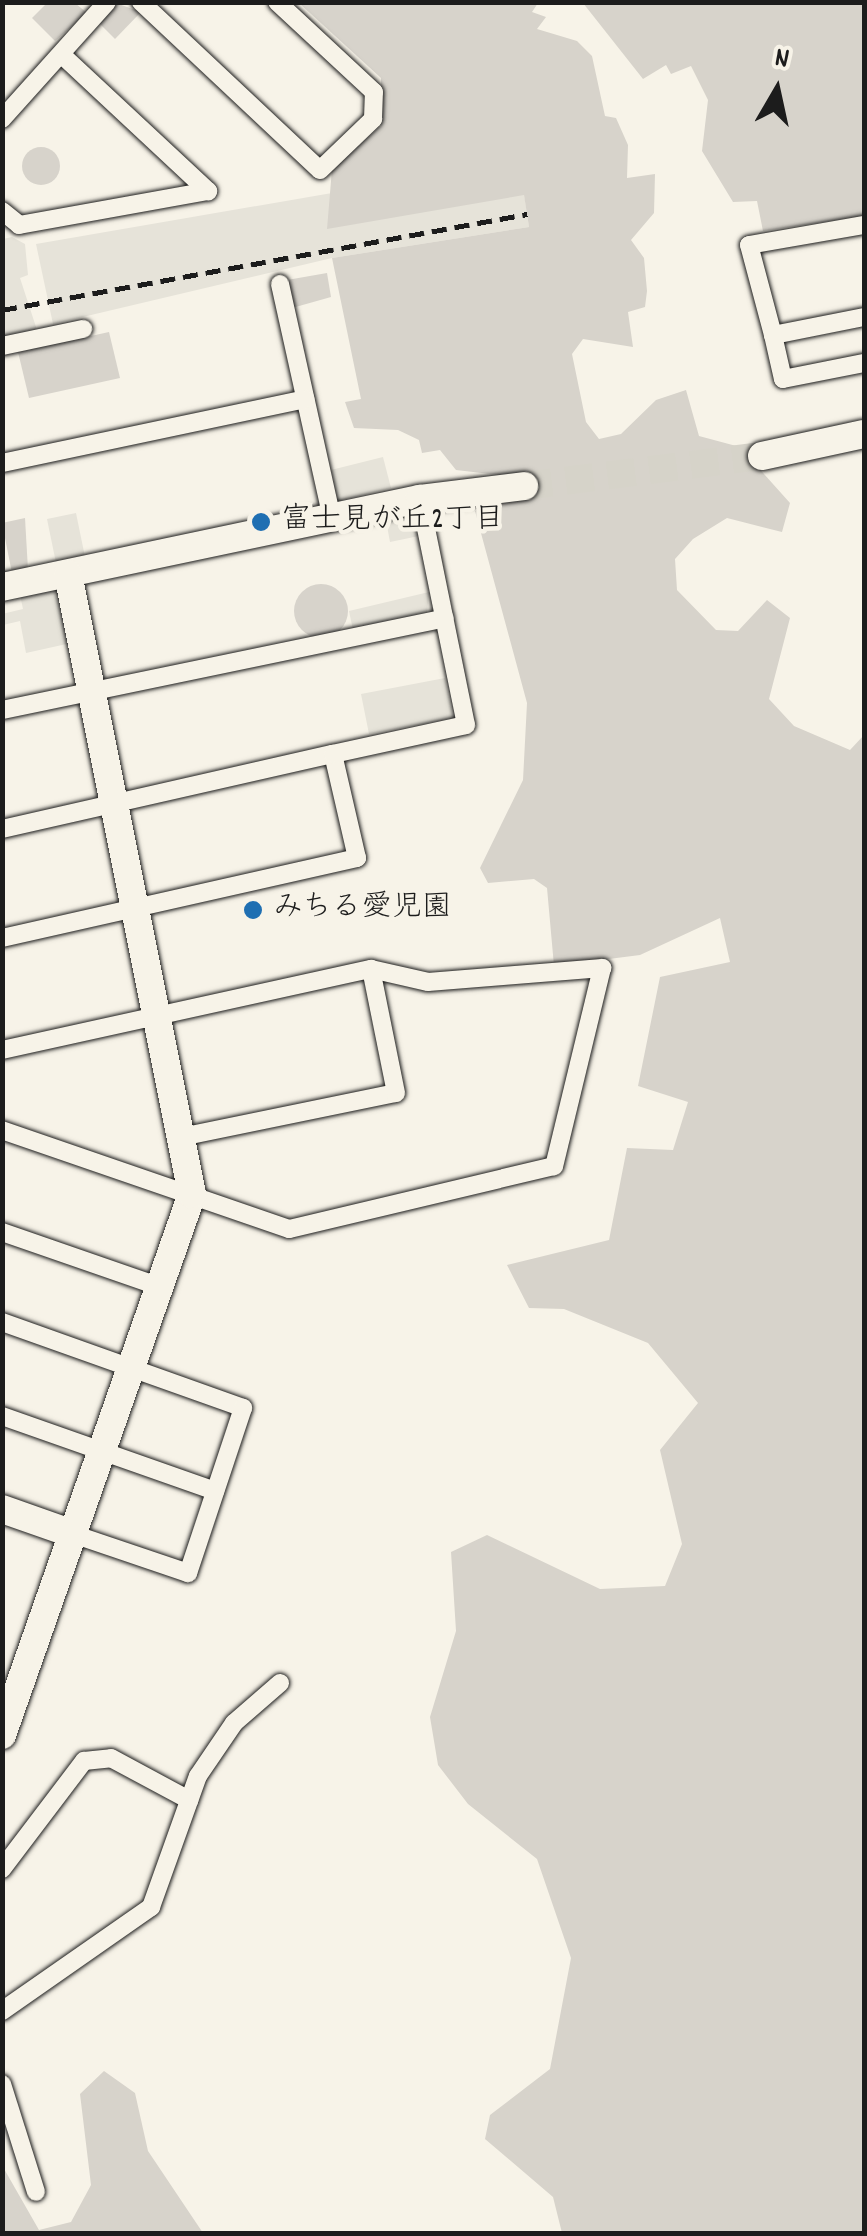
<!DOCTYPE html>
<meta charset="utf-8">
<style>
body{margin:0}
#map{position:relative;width:867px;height:2236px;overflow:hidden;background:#f7f3e8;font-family:Dekko,"Klee One",sans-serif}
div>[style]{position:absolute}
.built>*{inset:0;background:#e6e3d9}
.green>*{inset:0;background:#d7d3cb}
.round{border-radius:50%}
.secondary-tunnel>*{height:28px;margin-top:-14px;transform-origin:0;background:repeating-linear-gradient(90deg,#d6d3c9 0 28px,transparent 0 42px)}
.roads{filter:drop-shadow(0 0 2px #1c1c1c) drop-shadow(0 0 2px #1c1c1c)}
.street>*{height:18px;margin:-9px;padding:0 9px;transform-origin:9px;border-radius:9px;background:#f7f3e8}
.secondary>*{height:28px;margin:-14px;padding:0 14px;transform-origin:14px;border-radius:14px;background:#f7f3e8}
.rail>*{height:5px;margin-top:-2.5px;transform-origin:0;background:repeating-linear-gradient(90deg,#1c1c1c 0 15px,transparent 0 23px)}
.dots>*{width:28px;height:28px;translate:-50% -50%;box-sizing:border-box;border:5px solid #f7f3e8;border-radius:50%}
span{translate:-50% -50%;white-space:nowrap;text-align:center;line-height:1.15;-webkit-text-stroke:9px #f7f3e8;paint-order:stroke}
.poi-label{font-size:30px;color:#1c1c1c}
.left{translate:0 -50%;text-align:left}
.frame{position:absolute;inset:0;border:5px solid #1c1c1c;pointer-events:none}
.north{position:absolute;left:727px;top:40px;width:100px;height:100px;-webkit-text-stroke:8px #f7f3e8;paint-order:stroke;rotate:9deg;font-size:28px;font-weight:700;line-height:40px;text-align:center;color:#1c1c1c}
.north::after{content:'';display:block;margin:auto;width:35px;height:45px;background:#1c1c1c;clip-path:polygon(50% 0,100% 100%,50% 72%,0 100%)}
</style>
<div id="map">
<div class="built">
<div style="clip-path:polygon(332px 193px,328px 228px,524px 194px,529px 227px,332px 258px,53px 324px,36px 244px)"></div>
<div style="clip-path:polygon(12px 237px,25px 244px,28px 275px,20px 278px,37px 330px,3px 337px,3px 239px)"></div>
<div style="clip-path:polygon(383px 457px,391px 488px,338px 501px,331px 470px)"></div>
<div style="clip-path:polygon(407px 511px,419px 536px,390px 542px,385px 515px)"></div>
<div style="clip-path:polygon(76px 513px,85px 557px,56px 563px,47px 519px)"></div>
<div style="clip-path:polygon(53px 588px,71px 643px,26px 653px,20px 621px,3px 625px,2px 614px,23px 609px,20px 595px)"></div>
<div style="clip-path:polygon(429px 592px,427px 613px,353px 630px,349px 611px)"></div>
<div style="clip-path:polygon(445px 678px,453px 718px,369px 734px,361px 694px)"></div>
</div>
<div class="green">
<div style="clip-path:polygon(47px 3px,75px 3px,87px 13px,55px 41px,32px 18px)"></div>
<div style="clip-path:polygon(116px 3px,141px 12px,115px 39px,98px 22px)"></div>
<div style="clip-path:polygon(299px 3px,538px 3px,532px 12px,546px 17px,537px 29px,577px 41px,592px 56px,605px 116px,616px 118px,628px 145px,627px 178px,655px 174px,654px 213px,631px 240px,644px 258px,647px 291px,645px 307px,628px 312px,633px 347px,583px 339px,572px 354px,586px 422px,599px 439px,621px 434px,656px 400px,686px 390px,699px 436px,740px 447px,790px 503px,782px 532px,727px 518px,693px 539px,675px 559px,677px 590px,716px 630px,738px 631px,767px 600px,790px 618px,769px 699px,794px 726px,850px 750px,864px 735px,864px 2233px,562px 2233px,553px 2197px,485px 2139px,490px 2115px,550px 2069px,571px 1958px,537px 1859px,468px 1804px,438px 1765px,430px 1717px,456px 1631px,451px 1552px,487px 1535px,600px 1589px,665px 1586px,682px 1544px,660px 1450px,698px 1403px,648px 1343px,564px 1309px,529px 1308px,507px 1265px,609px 1240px,627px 1148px,673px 1150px,688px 1102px,638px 1086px,660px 977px,730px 962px,720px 918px,640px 955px,554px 966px,547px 888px,534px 879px,488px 883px,480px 868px,523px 780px,527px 703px,475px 511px,505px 496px,499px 475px,456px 470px,440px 450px,422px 453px,419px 440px,398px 430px,354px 428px,345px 402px,361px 399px,332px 258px,529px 227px,524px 195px,327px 229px,332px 169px,381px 126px,381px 78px)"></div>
<div style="clip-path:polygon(583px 3px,864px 3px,864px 216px,763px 231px,757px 201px,733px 202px,702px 151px,708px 100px,691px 66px,671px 74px,666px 65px,643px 79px)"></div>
<div class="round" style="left:22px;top:147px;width:38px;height:38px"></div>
<div style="clip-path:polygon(327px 273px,331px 297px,292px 308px,287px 280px)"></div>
<div style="clip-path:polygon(109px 332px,120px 378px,29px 398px,18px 352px)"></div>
<div style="clip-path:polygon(25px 518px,28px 570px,12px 573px,2px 523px)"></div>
<div class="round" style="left:294px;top:584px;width:54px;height:54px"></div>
<div style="clip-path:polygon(104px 2071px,135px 2093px,148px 2151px,203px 2233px,3px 2233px,3px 2167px,39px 2230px,71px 2222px,91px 2185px,80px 2094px)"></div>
</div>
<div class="secondary-tunnel">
<div style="left:524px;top:486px;width:240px;rotate:-7.2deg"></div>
</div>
<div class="roads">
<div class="street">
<div style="left:141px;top:2px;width:245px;rotate:43.2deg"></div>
<div style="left:320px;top:170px;width:74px;rotate:-43.9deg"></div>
<div style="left:373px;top:119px;width:27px;rotate:-88deg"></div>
<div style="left:374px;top:92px;width:132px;rotate:-137.1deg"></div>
<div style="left:62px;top:55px;width:200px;rotate:43deg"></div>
<div style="left:2px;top:119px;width:157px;rotate:-48.1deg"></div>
<div style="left:2px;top:211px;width:22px;rotate:39deg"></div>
<div style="left:19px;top:225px;width:192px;rotate:-10.2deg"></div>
<div style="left:280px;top:284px;width:240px;rotate:77.5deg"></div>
<div style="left:864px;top:317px;width:93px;rotate:168.8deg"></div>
<div style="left:773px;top:335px;width:45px;rotate:77.2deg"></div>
<div style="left:783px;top:379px;width:83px;rotate:-11.2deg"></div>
<div style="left:773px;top:335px;width:93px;rotate:-104.9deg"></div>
<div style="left:749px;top:245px;width:117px;rotate:-9.9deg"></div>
<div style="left:2px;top:346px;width:83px;rotate:-11.9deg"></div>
<div style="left:2px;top:463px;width:310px;rotate:-11.9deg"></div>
<div style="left:2px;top:710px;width:452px;rotate:-11.7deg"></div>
<div style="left:2px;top:829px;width:339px;rotate:-12.8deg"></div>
<div style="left:2px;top:938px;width:364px;rotate:-12.7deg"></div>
<div style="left:357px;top:858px;width:107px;rotate:-103deg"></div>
<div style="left:333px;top:754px;width:136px;rotate:-12.3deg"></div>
<div style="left:466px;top:725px;width:231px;rotate:-101.5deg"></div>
<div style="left:2px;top:1050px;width:378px;rotate:-12.4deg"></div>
<div style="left:371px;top:969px;width:58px;rotate:12.8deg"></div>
<div style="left:428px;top:982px;width:175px;rotate:-4.6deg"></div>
<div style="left:602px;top:968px;width:204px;rotate:103.6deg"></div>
<div style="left:554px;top:1166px;width:272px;rotate:166.6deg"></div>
<div style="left:289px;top:1229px;width:304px;rotate:-161deg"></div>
<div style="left:181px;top:1137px;width:219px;rotate:-11.6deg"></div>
<div style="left:396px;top:1093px;width:126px;rotate:-101.4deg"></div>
<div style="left:2px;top:1232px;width:171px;rotate:19.1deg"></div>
<div style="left:2px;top:1322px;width:256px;rotate:19.6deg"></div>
<div style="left:243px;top:1408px;width:174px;rotate:108.4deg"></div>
<div style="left:188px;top:1573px;width:121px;rotate:-161.3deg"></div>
<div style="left:2px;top:1416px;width:226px;rotate:19.4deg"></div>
<div style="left:2px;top:1869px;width:136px;rotate:-52.8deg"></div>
<div style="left:84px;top:1761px;width:27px;rotate:-6deg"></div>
<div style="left:111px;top:1758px;width:89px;rotate:28.3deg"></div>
<div style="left:2px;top:2011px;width:182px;rotate:-34.9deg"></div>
<div style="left:151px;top:1907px;width:139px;rotate:-70.3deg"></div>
<div style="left:198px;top:1776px;width:64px;rotate:-55.8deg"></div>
<div style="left:234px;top:1723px;width:61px;rotate:-41deg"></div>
<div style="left:2px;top:2084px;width:113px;rotate:72.5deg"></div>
</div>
<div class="secondary">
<div style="left:762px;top:456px;width:104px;rotate:-12.2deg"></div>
<div style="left:2px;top:587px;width:427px;rotate:-11.9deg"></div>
<div style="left:420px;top:499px;width:105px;rotate:-7.1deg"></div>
<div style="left:2px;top:1509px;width:75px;rotate:19.4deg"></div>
<div style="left:2px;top:1735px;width:573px;rotate:-70.65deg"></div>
<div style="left:192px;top:1194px;width:632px;rotate:-101.31deg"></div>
</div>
</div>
<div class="rail">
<div style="left:2px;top:310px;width:534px;rotate:-10.36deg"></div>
</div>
<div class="dots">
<div style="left:261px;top:522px;background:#1f6fb2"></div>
<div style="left:253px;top:910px;background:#1f6fb2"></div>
</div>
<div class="poi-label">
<span class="left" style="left:281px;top:522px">富士見が丘2丁目</span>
<span class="left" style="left:273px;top:910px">みちる愛児園</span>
</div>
<div class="frame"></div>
<div class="north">N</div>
</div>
